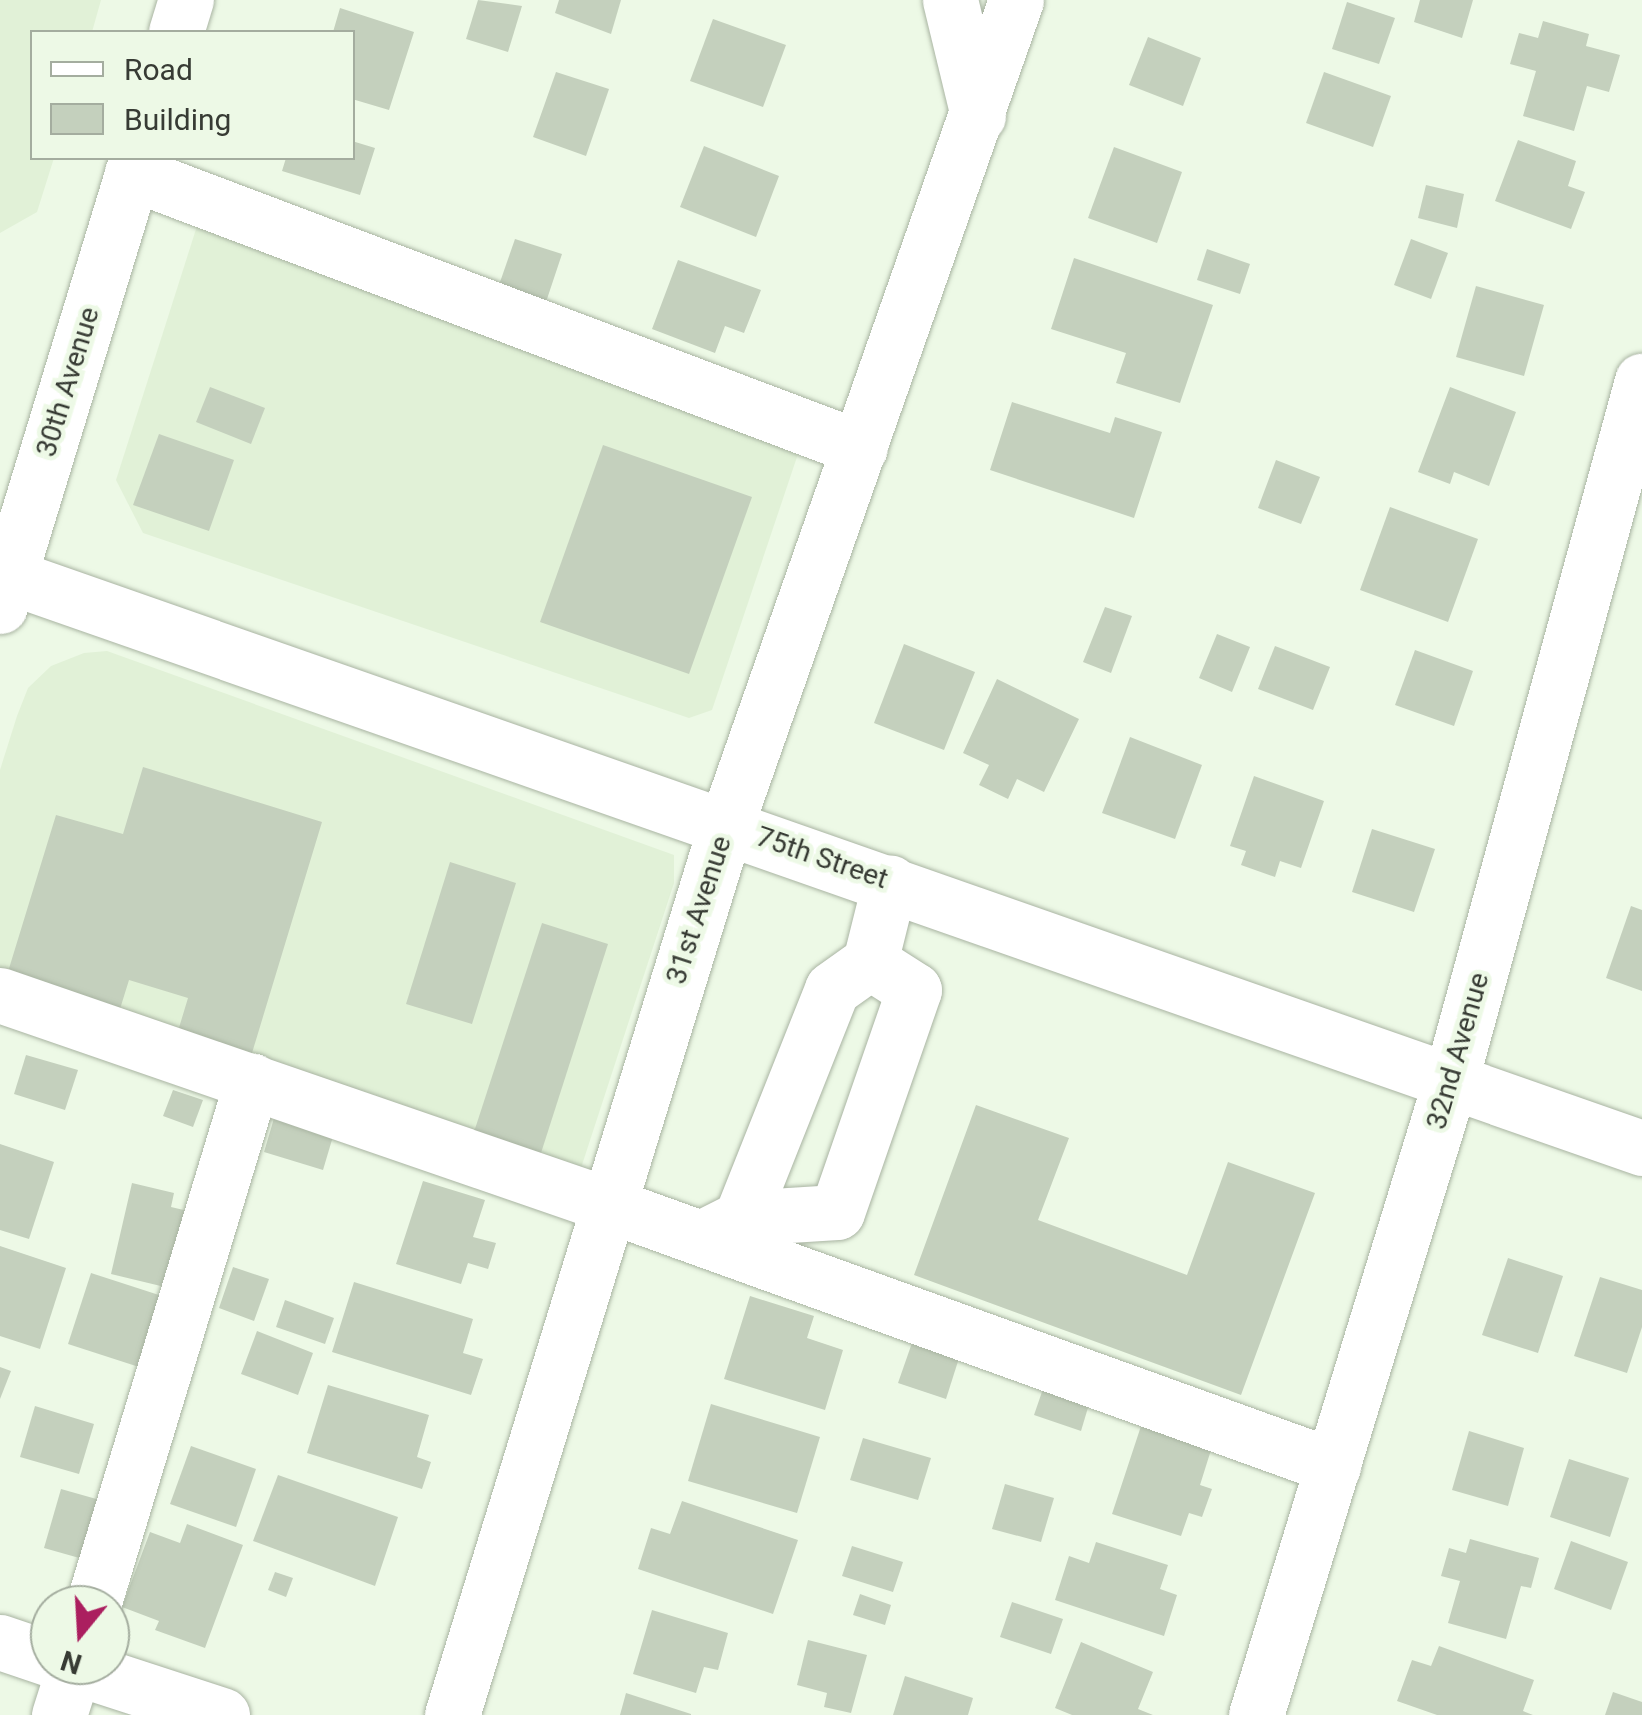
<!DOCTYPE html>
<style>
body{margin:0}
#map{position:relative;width:1642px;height:1715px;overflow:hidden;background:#edf9e6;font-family:Roboto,sans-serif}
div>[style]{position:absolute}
.built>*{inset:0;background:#e1f1d7}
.building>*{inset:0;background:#c4d0bd}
.roads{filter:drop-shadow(0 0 2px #a9b4a2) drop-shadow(0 0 2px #a9b4a2)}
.minor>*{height:55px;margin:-27.5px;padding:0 27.5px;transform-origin:27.5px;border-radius:27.5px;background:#fff}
span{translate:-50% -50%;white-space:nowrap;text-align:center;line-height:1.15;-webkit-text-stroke:9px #edf9e6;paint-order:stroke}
.street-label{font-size:28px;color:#373b34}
.legend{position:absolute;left:30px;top:30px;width:325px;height:130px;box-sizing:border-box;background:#edf9e6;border:2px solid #a4ad9f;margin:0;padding:12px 18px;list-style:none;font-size:30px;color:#373b34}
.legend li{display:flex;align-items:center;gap:20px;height:50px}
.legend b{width:50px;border:2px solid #a4ad9f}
.north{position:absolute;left:30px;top:1585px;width:100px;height:100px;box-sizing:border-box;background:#edf9e6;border:2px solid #a4ad9f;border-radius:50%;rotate:198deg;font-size:28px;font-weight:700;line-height:40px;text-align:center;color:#373b34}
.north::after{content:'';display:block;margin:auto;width:35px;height:45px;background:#ab1f5f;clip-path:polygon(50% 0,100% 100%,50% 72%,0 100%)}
</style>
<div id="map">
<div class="built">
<div style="clip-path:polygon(0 0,101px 0,92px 32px,32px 32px,32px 158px,54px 158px,37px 212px,0 233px)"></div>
<div style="clip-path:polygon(197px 226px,801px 445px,712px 710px,689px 718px,143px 533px,116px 480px)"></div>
<div style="clip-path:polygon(107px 651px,674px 855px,674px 883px,581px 1168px,0 972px,0 770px,17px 716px,28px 688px,51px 666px,84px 653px)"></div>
</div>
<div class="building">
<div style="clip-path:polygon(478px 0,522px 6px,508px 52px,466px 39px)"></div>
<div style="clip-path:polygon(559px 0,621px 0,611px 34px,555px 13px)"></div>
<div style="clip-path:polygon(1420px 0,1473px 0,1462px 38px,1414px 22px)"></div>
<div style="clip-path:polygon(1347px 2px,1395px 18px,1379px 64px,1332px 49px)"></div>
<div style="clip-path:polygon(340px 8px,414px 32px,389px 110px,352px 99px,352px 32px,333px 32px)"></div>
<div style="clip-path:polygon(713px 19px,786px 45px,763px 107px,690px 81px)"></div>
<div style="clip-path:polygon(1543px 21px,1589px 34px,1586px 46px,1620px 55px,1609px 92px,1587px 86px,1574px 131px,1523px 116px,1536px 71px,1510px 64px,1519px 33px,1538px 38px)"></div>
<div style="clip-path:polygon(1148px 37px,1201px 58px,1183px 106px,1129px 85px)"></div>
<div style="clip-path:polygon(556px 72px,609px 89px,586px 156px,533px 137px)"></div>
<div style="clip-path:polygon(1324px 72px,1391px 96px,1373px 147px,1306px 123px)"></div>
<div style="clip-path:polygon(1518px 140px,1576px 161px,1568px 186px,1585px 192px,1571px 229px,1495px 201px)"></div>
<div style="clip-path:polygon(352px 141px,375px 148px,360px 195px,282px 171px,286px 158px,352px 158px)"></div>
<div style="clip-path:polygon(704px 146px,779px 176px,756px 237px,680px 207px)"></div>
<div style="clip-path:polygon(1114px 147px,1182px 172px,1157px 243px,1088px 218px)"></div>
<div style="clip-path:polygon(1426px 185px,1464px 194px,1457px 228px,1418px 218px)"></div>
<div style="clip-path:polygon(515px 239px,562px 254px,546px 302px,499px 285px)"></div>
<div style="clip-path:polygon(1411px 239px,1448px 253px,1431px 299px,1394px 285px)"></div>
<div style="clip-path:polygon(1207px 249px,1250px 264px,1240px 294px,1197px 280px)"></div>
<div style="clip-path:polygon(1074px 258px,1213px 305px,1180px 403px,1116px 383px,1126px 353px,1051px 329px)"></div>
<div style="clip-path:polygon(678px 260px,761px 290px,744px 333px,725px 326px,715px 353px,652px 329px)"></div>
<div style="clip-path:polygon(1476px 286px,1544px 305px,1524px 376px,1456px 357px)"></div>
<div style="clip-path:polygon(210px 387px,265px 408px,251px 444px,196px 422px)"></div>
<div style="clip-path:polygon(1450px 387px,1516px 412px,1489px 486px,1454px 472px,1450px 484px,1418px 472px)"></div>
<div style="clip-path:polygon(1012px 402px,1110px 433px,1115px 417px,1162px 432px,1134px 518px,990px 470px)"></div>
<div style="clip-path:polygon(159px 434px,234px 460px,209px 531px,133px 505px)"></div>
<div style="clip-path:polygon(603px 445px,752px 497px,689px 674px,540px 622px)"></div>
<div style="clip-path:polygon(1276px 460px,1320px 477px,1301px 524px,1258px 508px)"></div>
<div style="clip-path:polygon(1390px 507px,1478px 539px,1448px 622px,1360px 590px)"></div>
<div style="clip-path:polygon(1105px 607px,1132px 616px,1111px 673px,1083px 662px)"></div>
<div style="clip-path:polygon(1217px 634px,1250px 647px,1232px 692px,1199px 678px)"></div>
<div style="clip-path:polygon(904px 644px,975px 672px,944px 750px,874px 723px)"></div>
<div style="clip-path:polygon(1275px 646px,1330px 667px,1313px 710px,1258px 689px)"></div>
<div style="clip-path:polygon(1415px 650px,1473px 671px,1454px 726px,1395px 705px)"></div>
<div style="clip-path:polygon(997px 679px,1079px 719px,1044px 792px,1017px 779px,1008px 799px,979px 785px,989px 765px,963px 753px)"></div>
<div style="clip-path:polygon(1130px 737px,1202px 765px,1175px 839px,1102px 813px)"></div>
<div style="clip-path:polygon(143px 767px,322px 822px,252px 1053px,178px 1031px,188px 998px,129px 980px,120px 1009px,7px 975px,56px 815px,123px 834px)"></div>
<div style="clip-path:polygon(1254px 776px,1324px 801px,1301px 868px,1280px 861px,1275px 877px,1241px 865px,1246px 851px,1230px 846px)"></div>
<div style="clip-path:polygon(1372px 829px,1435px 849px,1414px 912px,1352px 892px)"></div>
<div style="clip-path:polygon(450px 862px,516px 883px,472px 1024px,406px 1004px)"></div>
<div style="clip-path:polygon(1631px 906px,1642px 910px,1642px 991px,1606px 978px)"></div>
<div style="clip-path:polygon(542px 923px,608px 944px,541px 1153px,474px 1132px)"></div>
<div style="clip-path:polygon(26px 1055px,78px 1070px,65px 1110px,14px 1094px)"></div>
<div style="clip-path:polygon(173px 1090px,203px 1100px,193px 1127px,163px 1116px)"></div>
<div style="clip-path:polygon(976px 1105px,1069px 1138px,1038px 1220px,1187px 1275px,1228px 1162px,1315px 1193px,1241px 1395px,914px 1275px)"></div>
<div style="clip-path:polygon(275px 1115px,334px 1133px,323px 1170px,264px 1152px)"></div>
<div style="clip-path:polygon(0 1144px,54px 1162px,29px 1239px,0 1230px)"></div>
<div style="clip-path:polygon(423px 1181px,485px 1200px,473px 1237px,496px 1243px,488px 1269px,468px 1263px,461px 1284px,396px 1264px)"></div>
<div style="clip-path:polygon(132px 1183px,174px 1193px,171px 1207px,188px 1211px,169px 1288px,111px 1274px)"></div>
<div style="clip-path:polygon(0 1246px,66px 1268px,40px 1349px,0 1336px)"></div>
<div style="clip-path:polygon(1508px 1258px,1563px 1276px,1538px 1353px,1482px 1335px)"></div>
<div style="clip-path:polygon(233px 1267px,269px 1279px,254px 1321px,219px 1308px)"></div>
<div style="clip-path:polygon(91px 1273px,162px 1296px,139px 1367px,68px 1344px)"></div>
<div style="clip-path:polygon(1600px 1277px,1642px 1290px,1642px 1327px,1627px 1373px,1574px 1356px)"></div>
<div style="clip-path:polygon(354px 1282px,473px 1319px,463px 1353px,483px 1359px,471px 1395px,332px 1352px)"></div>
<div style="clip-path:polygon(750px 1296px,814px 1316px,807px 1338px,843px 1350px,825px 1410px,724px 1379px)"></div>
<div style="clip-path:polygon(285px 1300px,334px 1318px,325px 1344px,276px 1327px)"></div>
<div style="clip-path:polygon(257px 1331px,313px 1353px,298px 1395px,241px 1374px)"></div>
<div style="clip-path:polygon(913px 1340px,960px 1355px,946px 1399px,898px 1383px)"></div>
<div style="clip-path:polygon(0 1367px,11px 1371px,0 1399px)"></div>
<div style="clip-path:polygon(328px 1385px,429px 1415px,417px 1457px,431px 1462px,422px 1489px,307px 1453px)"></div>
<div style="clip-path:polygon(1044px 1386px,1090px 1401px,1081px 1431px,1034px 1415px)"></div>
<div style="clip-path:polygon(711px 1404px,820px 1437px,797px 1513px,688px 1481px)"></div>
<div style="clip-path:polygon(35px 1406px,94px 1424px,79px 1474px,20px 1457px)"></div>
<div style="clip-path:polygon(1141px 1426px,1211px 1450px,1200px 1485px,1212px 1489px,1202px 1517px,1189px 1513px,1181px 1536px,1112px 1514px)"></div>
<div style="clip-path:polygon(1469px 1431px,1524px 1448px,1508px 1506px,1452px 1490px)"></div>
<div style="clip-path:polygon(863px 1438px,931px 1458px,918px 1500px,850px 1480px)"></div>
<div style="clip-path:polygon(191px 1446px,256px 1469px,236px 1527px,170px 1504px)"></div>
<div style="clip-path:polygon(1569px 1459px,1629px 1478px,1610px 1537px,1550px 1517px)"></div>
<div style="clip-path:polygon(278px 1475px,398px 1517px,375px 1586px,253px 1541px)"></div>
<div style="clip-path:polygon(1005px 1484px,1054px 1498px,1041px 1542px,992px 1529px)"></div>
<div style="clip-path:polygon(61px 1489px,114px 1504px,97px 1563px,44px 1548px)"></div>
<div style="clip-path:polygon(682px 1501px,798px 1540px,773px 1614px,638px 1569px,651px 1528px,670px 1534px)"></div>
<div style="clip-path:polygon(187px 1524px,243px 1545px,205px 1648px,155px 1630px,159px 1621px,122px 1607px,150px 1532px,180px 1543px)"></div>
<div style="clip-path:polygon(1470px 1539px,1539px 1558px,1531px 1588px,1521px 1586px,1506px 1639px,1448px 1623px,1460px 1581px,1441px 1576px,1449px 1548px,1466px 1553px)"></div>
<div style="clip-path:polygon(1571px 1541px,1628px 1562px,1611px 1610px,1554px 1589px)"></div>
<div style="clip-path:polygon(1096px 1542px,1168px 1565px,1160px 1589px,1177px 1595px,1164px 1636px,1055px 1600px,1069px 1556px,1089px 1563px)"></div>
<div style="clip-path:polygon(852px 1546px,903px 1562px,893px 1592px,842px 1576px)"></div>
<div style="clip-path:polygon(275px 1572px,293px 1578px,286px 1597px,268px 1590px)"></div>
<div style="clip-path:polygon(860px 1594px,891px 1605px,885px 1625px,853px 1615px)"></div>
<div style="clip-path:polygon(1012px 1602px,1063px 1619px,1051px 1654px,1000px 1637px)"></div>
<div style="clip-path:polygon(652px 1610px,728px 1633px,718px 1670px,704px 1667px,696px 1693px,633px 1674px)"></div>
<div style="clip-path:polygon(808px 1640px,867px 1655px,851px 1713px,824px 1707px,827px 1693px,797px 1685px)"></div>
<div style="clip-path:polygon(1081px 1642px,1153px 1672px,1138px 1709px,1153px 1715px,1072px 1715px,1055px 1708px)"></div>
<div style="clip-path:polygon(1439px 1646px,1534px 1680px,1523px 1711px,1533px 1715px,1437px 1715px,1397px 1701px,1412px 1660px,1431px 1666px)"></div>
<div style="clip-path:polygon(905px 1676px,973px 1698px,968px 1715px,893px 1715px)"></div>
<div style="clip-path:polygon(1613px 1692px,1642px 1702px,1642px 1715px,1605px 1715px)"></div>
<div style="clip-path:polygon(626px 1693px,691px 1714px,691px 1715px,620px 1715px)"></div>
</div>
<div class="roads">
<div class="minor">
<div style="left:950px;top:0;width:119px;rotate:76.4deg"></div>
<div style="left:176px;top:32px;width:34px;rotate:-73deg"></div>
<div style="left:132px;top:173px;width:778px;rotate:20.69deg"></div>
<div style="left:0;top:573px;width:1740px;rotate:19.3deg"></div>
<div style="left:0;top:606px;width:468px;rotate:-73deg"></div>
<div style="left:0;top:995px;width:641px;rotate:19.03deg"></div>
<div style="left:606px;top:1204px;width:773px;rotate:19.82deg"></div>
<div style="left:741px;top:1218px;width:246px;rotate:-68.3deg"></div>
<div style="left:832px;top:989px;width:47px;rotate:-35.4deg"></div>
<div style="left:870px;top:962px;width:82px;rotate:-76deg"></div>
<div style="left:701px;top:1238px;width:45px;rotate:-26.6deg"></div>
<div style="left:741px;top:1218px;width:96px;rotate:-3.6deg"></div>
<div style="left:837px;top:1212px;width:235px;rotate:-70.9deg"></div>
<div style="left:914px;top:990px;width:52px;rotate:-147.5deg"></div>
<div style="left:93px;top:1605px;width:548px;rotate:-73.12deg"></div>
<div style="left:0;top:1642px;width:53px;rotate:18.8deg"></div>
<div style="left:68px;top:1665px;width:162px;rotate:18deg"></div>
<div style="left:59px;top:1715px;width:52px;rotate:-72.3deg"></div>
<div style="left:452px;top:1715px;width:931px;rotate:-72.89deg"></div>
<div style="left:726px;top:825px;width:874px;rotate:-70.63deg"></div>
<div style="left:1256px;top:1715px;width:665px;rotate:-72.95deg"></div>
<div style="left:1451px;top:1079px;width:724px;rotate:-74.7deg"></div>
</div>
</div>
<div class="street-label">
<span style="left:68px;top:382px;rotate:-73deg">30th Avenue</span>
<span style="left:822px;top:858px;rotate:19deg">75th Street</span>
<span style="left:699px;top:910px;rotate:-72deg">31st Avenue</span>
<span style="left:1458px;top:1051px;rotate:-74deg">32nd Avenue</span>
</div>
<ul class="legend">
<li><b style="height:12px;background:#fff"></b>Road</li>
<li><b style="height:28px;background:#c4d0bd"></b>Building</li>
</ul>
<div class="north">N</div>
</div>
